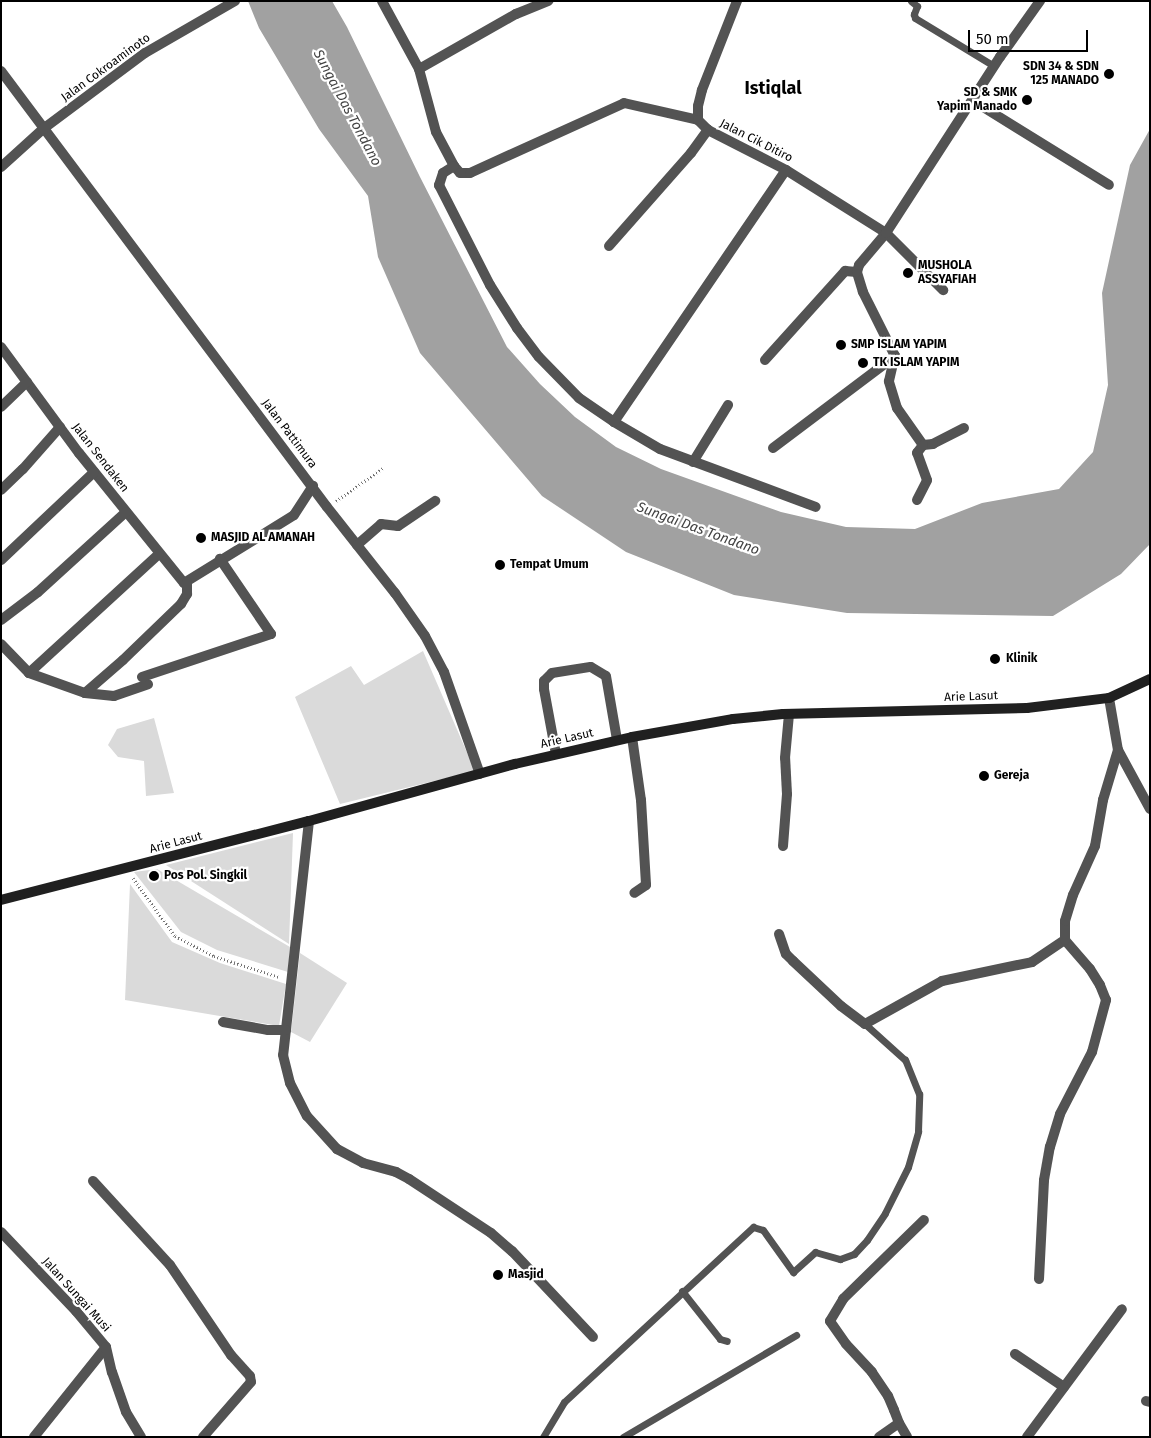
<!DOCTYPE html>
<style>
body{margin:0}
#map{position:relative;width:1151px;height:1438px;overflow:hidden;background:#fff;font-family:"Fira Sans",sans-serif}
div>[style]{position:absolute}
.green>*{inset:0;background:#dadada}
.water>*{inset:0;background:#a1a1a1}
.path>*{height:3px;margin-top:-1.5px;transform-origin:0;background:repeating-linear-gradient(90deg,#757575 0 1px,transparent 0 3.5px)}
.service>*{height:7px;margin:-3.5px;padding:0 3.5px;transform-origin:3.5px;border-radius:3.5px;background:#535353}
.minor>*{height:10px;margin:-5px;padding:0 5px;transform-origin:5px;border-radius:5px;background:#535353}
.tertiary>*{height:10px;margin:-5px;padding:0 5px;transform-origin:5px;border-radius:5px;background:#535353}
.secondary>*{height:10px;margin:-5px;padding:0 5px;transform-origin:5px;border-radius:5px;background:#202020}
.dots>*{width:14px;height:14px;translate:-50% -50%;box-sizing:border-box;border:2px solid #fff;border-radius:50%}
span{translate:-50% -50%;white-space:nowrap;text-align:center;line-height:1.15;-webkit-text-stroke:4.5px #fff;paint-order:stroke}
.poi-label{font-size:12px;color:#000;font-weight:700}
.right{translate:-100% -50%;text-align:right}
.left{translate:0 -50%;text-align:left}
.street-label{font-size:12px;color:#000}
.water-label{font-size:14px;color:#424242;font-style:italic}
.district-label{font-size:18px;color:#000;font-weight:700}
.frame{position:absolute;inset:0;border:2px solid #000;pointer-events:none}
.scale{position:absolute;left:968px;top:30px;width:120px;height:22px;box-sizing:border-box;border:2px solid #000;border-top:0;padding-left:6px;font-size:15px;line-height:18px;white-space:nowrap;color:#000;-webkit-text-stroke:4px #fff;paint-order:stroke}
</style>
<div id="map">
<div class="green">
<div style="clip-path:polygon(423px 651px,475px 771px,340px 804px,295px 697px,351px 666px,364px 685px)"></div>
<div style="clip-path:polygon(154px 718px,174px 793px,146px 796px,144px 761px,118px 757px,108px 745px,117px 729px)"></div>
<div style="clip-path:polygon(293px 833px,289px 944px,166px 865px)"></div>
<div style="clip-path:polygon(157px 869px,290px 947px,288px 972px,217px 950px,181px 932px,134px 872px)"></div>
<div style="clip-path:polygon(130px 884px,172px 942px,220px 963px,286px 984px,279px 1026px,125px 1000px)"></div>
<div style="clip-path:polygon(300px 953px,347px 983px,310px 1042px,291px 1032px)"></div>
</div>
<div class="water">
<div style="clip-path:polygon(248px 1px,332px 1px,347px 27px,420px 177px,507px 347px,540px 384px,575px 417px,616px 447px,661px 469px,781px 512px,846px 527px,915px 529px,982px 503px,1059px 489px,1093px 452px,1108px 385px,1102px 293px,1130px 165px,1150px 129px,1150px 544px,1121px 574px,1053px 616px,847px 613px,734px 595px,626px 552px,542px 496px,420px 353px,378px 257px,368px 196px,319px 129px,259px 28px)"></div>
</div>
<div class="path">
<div style="left:336px;top:501px;width:57px;rotate:-35.1deg"></div>
<div style="left:133px;top:878px;width:72px;rotate:54.1deg"></div>
<div style="left:175px;top:936px;width:44px;rotate:27.1deg"></div>
<div style="left:214px;top:956px;width:68px;rotate:17.9deg"></div>
</div>
<div class="service">
<div style="left:911px;top:1px;width:8px;rotate:40deg"></div>
<div style="left:917px;top:6px;width:9px;rotate:111deg"></div>
<div style="left:914px;top:14px;width:4px;rotate:76deg"></div>
<div style="left:915px;top:18px;width:92px;rotate:31.3deg"></div>
<div style="left:682px;top:1291px;width:61px;rotate:51.6deg"></div>
<div style="left:720px;top:1339px;width:7px;rotate:16deg"></div>
<div style="left:543px;top:1437px;width:41px;rotate:-59deg"></div>
<div style="left:564px;top:1402px;width:258px;rotate:-42.8deg"></div>
<div style="left:753px;top:1227px;width:10px;rotate:17deg"></div>
<div style="left:763px;top:1230px;width:52px;rotate:54.5deg"></div>
<div style="left:793px;top:1272px;width:30px;rotate:-42deg"></div>
<div style="left:815px;top:1252px;width:26px;rotate:16deg"></div>
<div style="left:840px;top:1259px;width:15px;rotate:-20deg"></div>
<div style="left:854px;top:1254px;width:19px;rotate:-47deg"></div>
<div style="left:867px;top:1240px;width:32px;rotate:-56deg"></div>
<div style="left:885px;top:1213px;width:51px;rotate:-63.4deg"></div>
<div style="left:908px;top:1167px;width:37px;rotate:-74deg"></div>
<div style="left:918px;top:1131px;width:37px;rotate:-88deg"></div>
<div style="left:919px;top:1094px;width:37px;rotate:-112deg"></div>
<div style="left:905px;top:1060px;width:54px;rotate:-138deg"></div>
<div style="left:623px;top:1437px;width:201px;rotate:-30.5deg"></div>
</div>
<div class="minor">
<div style="left:382px;top:1px;width:77px;rotate:61.4deg"></div>
<div style="left:419px;top:69px;width:65px;rotate:74.9deg"></div>
<div style="left:436px;top:132px;width:38px;rotate:62deg"></div>
<div style="left:454px;top:166px;width:9px;rotate:49deg"></div>
<div style="left:460px;top:173px;width:10px"></div>
<div style="left:470px;top:173px;width:169px;rotate:-24.4deg"></div>
<div style="left:624px;top:103px;width:76px;rotate:12.9deg"></div>
<div style="left:737px;top:1px;width:96px;rotate:111.5deg"></div>
<div style="left:702px;top:90px;width:16px;rotate:104deg"></div>
<div style="left:698px;top:106px;width:14px;rotate:90deg"></div>
<div style="left:698px;top:120px;width:14px;rotate:45deg"></div>
<div style="left:708px;top:130px;width:88px;rotate:27.1deg"></div>
<div style="left:786px;top:170px;width:118px;rotate:32.2deg"></div>
<div style="left:886px;top:233px;width:81px;rotate:45deg"></div>
<div style="left:419px;top:69px;width:112px;rotate:-29.6deg"></div>
<div style="left:516px;top:14px;width:35px;rotate:-22deg"></div>
<div style="left:1px;top:71px;width:544px;rotate:53.21deg"></div>
<div style="left:327px;top:507px;width:110px;rotate:51.7deg"></div>
<div style="left:395px;top:593px;width:52px;rotate:55.1deg"></div>
<div style="left:425px;top:636px;width:41px;rotate:62.2deg"></div>
<div style="left:444px;top:672px;width:108px;rotate:70.6deg"></div>
<div style="left:972px;top:100px;width:161px;rotate:31.8deg"></div>
<div style="left:454px;top:166px;width:13px;rotate:148deg"></div>
<div style="left:443px;top:173px;width:13px;rotate:108deg"></div>
<div style="left:439px;top:185px;width:112px;rotate:63deg"></div>
<div style="left:490px;top:285px;width:51px;rotate:57.9deg"></div>
<div style="left:517px;top:328px;width:36px;rotate:53deg"></div>
<div style="left:539px;top:357px;width:57px;rotate:45.7deg"></div>
<div style="left:579px;top:398px;width:42px;rotate:34.4deg"></div>
<div style="left:614px;top:422px;width:53px;rotate:30.4deg"></div>
<div style="left:660px;top:449px;width:166px;rotate:20.4deg"></div>
<div style="left:609px;top:246px;width:124px;rotate:-48.6deg"></div>
<div style="left:691px;top:153px;width:29px;rotate:-54deg"></div>
<div style="left:1px;top:347px;width:132px;rotate:53.7deg"></div>
<div style="left:79px;top:453px;width:167px;rotate:51.1deg"></div>
<div style="left:184px;top:583px;width:129px;rotate:-31.7deg"></div>
<div style="left:294px;top:515px;width:35px;rotate:-57deg"></div>
<div style="left:765px;top:360px;width:120px;rotate:-48deg"></div>
<div style="left:845px;top:271px;width:12px;rotate:5deg"></div>
<div style="left:1px;top:407px;width:36px;rotate:-44deg"></div>
<div style="left:614px;top:422px;width:305px;rotate:-55.7deg"></div>
<div style="left:964px;top:428px;width:35px;rotate:153deg"></div>
<div style="left:933px;top:444px;width:10px;rotate:174deg"></div>
<div style="left:923px;top:445px;width:45px;rotate:-125.1deg"></div>
<div style="left:897px;top:408px;width:28px;rotate:-107deg"></div>
<div style="left:889px;top:381px;width:26px;rotate:-77deg"></div>
<div style="left:895px;top:356px;width:72px;rotate:-116.6deg"></div>
<div style="left:863px;top:292px;width:21px;rotate:-107deg"></div>
<div style="left:857px;top:272px;width:7px;rotate:-74deg"></div>
<div style="left:859px;top:265px;width:42px;rotate:-49.8deg"></div>
<div style="left:886px;top:233px;width:210px;rotate:-57.1deg"></div>
<div style="left:1000px;top:57px;width:69px;rotate:-54.5deg"></div>
<div style="left:773px;top:448px;width:153px;rotate:-37deg"></div>
<div style="left:693px;top:462px;width:67px;rotate:-58.4deg"></div>
<div style="left:1px;top:490px;width:30px;rotate:-44deg"></div>
<div style="left:23px;top:469px;width:56px;rotate:-48.6deg"></div>
<div style="left:917px;top:500px;width:22px;rotate:-63deg"></div>
<div style="left:927px;top:480px;width:29px;rotate:-110deg"></div>
<div style="left:917px;top:453px;width:10px;rotate:-53deg"></div>
<div style="left:357px;top:545px;width:32px;rotate:-41deg"></div>
<div style="left:381px;top:524px;width:17px;rotate:7deg"></div>
<div style="left:398px;top:526px;width:45px;rotate:-34deg"></div>
<div style="left:1px;top:560px;width:128px;rotate:-43.4deg"></div>
<div style="left:1px;top:620px;width:46px;rotate:-37.1deg"></div>
<div style="left:38px;top:592px;width:119px;rotate:-42.3deg"></div>
<div style="left:1px;top:644px;width:40px;rotate:46deg"></div>
<div style="left:29px;top:673px;width:59px;rotate:19.7deg"></div>
<div style="left:85px;top:693px;width:29px;rotate:6deg"></div>
<div style="left:114px;top:696px;width:36px;rotate:-19deg"></div>
<div style="left:29px;top:673px;width:176px;rotate:-42.5deg"></div>
<div style="left:142px;top:677px;width:136px;rotate:-18.4deg"></div>
<div style="left:271px;top:634px;width:91px;rotate:-124.2deg"></div>
<div style="left:85px;top:693px;width:50px;rotate:-41deg"></div>
<div style="left:123px;top:660px;width:81px;rotate:-44deg"></div>
<div style="left:181px;top:604px;width:12px;rotate:-59deg"></div>
<div style="left:187px;top:594px;width:12px;rotate:-90deg"></div>
<div style="left:1109px;top:698px;width:53px;rotate:80.2deg"></div>
<div style="left:1118px;top:750px;width:67px;rotate:61.5deg"></div>
<div style="left:632px;top:737px;width:64px;rotate:81.9deg"></div>
<div style="left:641px;top:800px;width:85px;rotate:86.6deg"></div>
<div style="left:646px;top:885px;width:14px;rotate:146deg"></div>
<div style="left:556px;top:754px;width:66px;rotate:-100.5deg"></div>
<div style="left:544px;top:689px;width:8px;rotate:-90deg"></div>
<div style="left:544px;top:681px;width:11px;rotate:-45deg"></div>
<div style="left:552px;top:673px;width:39px;rotate:-9deg"></div>
<div style="left:591px;top:667px;width:17px;rotate:31deg"></div>
<div style="left:606px;top:676px;width:65px;rotate:80.2deg"></div>
<div style="left:309px;top:821px;width:235px;rotate:96.3deg"></div>
<div style="left:283px;top:1055px;width:29px;rotate:76deg"></div>
<div style="left:290px;top:1083px;width:37px;rotate:63deg"></div>
<div style="left:307px;top:1116px;width:45px;rotate:47.7deg"></div>
<div style="left:337px;top:1149px;width:30px;rotate:28deg"></div>
<div style="left:363px;top:1163px;width:34px;rotate:15deg"></div>
<div style="left:396px;top:1172px;width:15px;rotate:28deg"></div>
<div style="left:409px;top:1179px;width:98px;rotate:33.4deg"></div>
<div style="left:491px;top:1233px;width:28px;rotate:41deg"></div>
<div style="left:512px;top:1251px;width:118px;rotate:46.7deg"></div>
<div style="left:783px;top:846px;width:52px;rotate:-85.6deg"></div>
<div style="left:787px;top:794px;width:36px;rotate:-93deg"></div>
<div style="left:785px;top:758px;width:44px;rotate:-84.8deg"></div>
<div style="left:779px;top:934px;width:21px;rotate:71deg"></div>
<div style="left:786px;top:954px;width:10px;rotate:45deg"></div>
<div style="left:793px;top:961px;width:66px;rotate:43.2deg"></div>
<div style="left:841px;top:1006px;width:30px;rotate:37deg"></div>
<div style="left:865px;top:1024px;width:88px;rotate:-29.2deg"></div>
<div style="left:942px;top:981px;width:92px;rotate:-11.9deg"></div>
<div style="left:1032px;top:962px;width:40px;rotate:-34deg"></div>
<div style="left:223px;top:1022px;width:46px;rotate:10.1deg"></div>
<div style="left:268px;top:1030px;width:18px"></div>
<div style="left:93px;top:1181px;width:114px;rotate:47.5deg"></div>
<div style="left:170px;top:1265px;width:109px;rotate:55.9deg"></div>
<div style="left:231px;top:1355px;width:28px;rotate:48deg"></div>
<div style="left:250px;top:1376px;width:6px;rotate:81deg"></div>
<div style="left:251px;top:1382px;width:73px;rotate:131.1deg"></div>
<div style="left:1039px;top:1279px;width:99px;rotate:-87.1deg"></div>
<div style="left:1044px;top:1180px;width:34px;rotate:-80deg"></div>
<div style="left:1050px;top:1147px;width:34px;rotate:-73deg"></div>
<div style="left:1060px;top:1114px;width:70px;rotate:-62.7deg"></div>
<div style="left:1092px;top:1052px;width:54px;rotate:-74.9deg"></div>
<div style="left:1106px;top:1000px;width:16px;rotate:-112deg"></div>
<div style="left:1100px;top:985px;width:19px;rotate:-122deg"></div>
<div style="left:1090px;top:969px;width:38px;rotate:-131deg"></div>
<div style="left:1065px;top:940px;width:19px;rotate:-90deg"></div>
<div style="left:1065px;top:921px;width:27px;rotate:-73deg"></div>
<div style="left:1073px;top:895px;width:54px;rotate:-65.8deg"></div>
<div style="left:1095px;top:846px;width:47px;rotate:-80.1deg"></div>
<div style="left:1103px;top:800px;width:52px;rotate:-73.3deg"></div>
<div style="left:1015px;top:1354px;width:59px;rotate:34deg"></div>
<div style="left:1146px;top:1401px;width:4px;rotate:14deg"></div>
<div style="left:899px;top:1423px;width:16px;rotate:60deg"></div>
<div style="left:34px;top:1437px;width:115px;rotate:-51.3deg"></div>
<div style="left:879px;top:1437px;width:24px;rotate:-35deg"></div>
<div style="left:899px;top:1423px;width:14px;rotate:-111deg"></div>
<div style="left:894px;top:1410px;width:15px;rotate:-113deg"></div>
<div style="left:888px;top:1396px;width:29px;rotate:-124deg"></div>
<div style="left:872px;top:1372px;width:38px;rotate:-133deg"></div>
<div style="left:846px;top:1344px;width:28px;rotate:-125deg"></div>
<div style="left:830px;top:1321px;width:26px;rotate:-59deg"></div>
<div style="left:843px;top:1299px;width:113px;rotate:-44.3deg"></div>
<div style="left:1027px;top:1437px;width:159px;rotate:-53.4deg"></div>
</div>
<div class="tertiary">
<div style="left:1px;top:167px;width:57px;rotate:-42.1deg"></div>
<div style="left:43px;top:129px;width:127px;rotate:-36.7deg"></div>
<div style="left:145px;top:53px;width:104px;rotate:-30deg"></div>
<div style="left:1px;top:1232px;width:109px;rotate:46.5deg"></div>
<div style="left:76px;top:1311px;width:47px;rotate:50.2deg"></div>
<div style="left:106px;top:1347px;width:26px;rotate:77deg"></div>
<div style="left:112px;top:1372px;width:42px;rotate:70.7deg"></div>
<div style="left:126px;top:1412px;width:29px;rotate:59deg"></div>
</div>
<div class="secondary">
<div style="left:1px;top:900px;width:318px;rotate:-14.4deg"></div>
<div style="left:309px;top:821px;width:214px;rotate:-15.5deg"></div>
<div style="left:515px;top:764px;width:120px;rotate:-13deg"></div>
<div style="left:632px;top:737px;width:103px;rotate:-10.1deg"></div>
<div style="left:733px;top:719px;width:50px;rotate:-5.7deg"></div>
<div style="left:783px;top:714px;width:244px;rotate:-1.4deg"></div>
<div style="left:1027px;top:708px;width:83px;rotate:-7deg"></div>
<div style="left:1109px;top:698px;width:45px;rotate:-24.9deg"></div>
</div>
<div class="dots">
<div style="left:1109px;top:74px;background:#000"></div>
<div style="left:1027px;top:100px;background:#000"></div>
<div style="left:908px;top:273px;background:#000"></div>
<div style="left:841px;top:345px;background:#000"></div>
<div style="left:863px;top:363px;background:#000"></div>
<div style="left:201px;top:538px;background:#000"></div>
<div style="left:500px;top:565px;background:#000"></div>
<div style="left:995px;top:659px;background:#000"></div>
<div style="left:984px;top:776px;background:#000"></div>
<div style="left:154px;top:876px;background:#000"></div>
<div style="left:498px;top:1275px;background:#000"></div>
</div>
<div class="poi-label">
<span class="right" style="left:1099px;top:74px">SDN 34 &amp; SDN<br>125 MANADO</span>
<span class="right" style="left:1017px;top:100px">SD &amp; SMK<br>Yapim Manado</span>
<span class="left" style="left:918px;top:273px">MUSHOLA<br>ASSYAFIAH</span>
<span class="left" style="left:851px;top:345px">SMP ISLAM YAPIM</span>
<span class="left" style="left:873px;top:363px">TK ISLAM YAPIM</span>
<span class="left" style="left:211px;top:538px">MASJID AL AMANAH</span>
<span class="left" style="left:510px;top:565px">Tempat Umum</span>
<span class="left" style="left:1006px;top:659px">Klinik</span>
<span class="left" style="left:994px;top:776px">Gereja</span>
<span class="left" style="left:164px;top:876px">Pos Pol. Singkil</span>
<span class="left" style="left:508px;top:1275px">Masjid</span>
</div>
<div class="street-label">
<span style="left:106px;top:68px;rotate:-36deg">Jalan Cokroaminoto</span>
<span style="left:756px;top:141px;rotate:27deg">Jalan Cik Ditiro</span>
<span style="left:289px;top:434px;rotate:53deg">Jalan Pattimura</span>
<span style="left:100px;top:458px;rotate:52deg">Jalan Sendaken</span>
<span style="left:971px;top:697px;rotate:-2deg">Arie Lasut</span>
<span style="left:567px;top:739px;rotate:-13deg">Arie Lasut</span>
<span style="left:176px;top:843px;rotate:-15deg">Arie Lasut</span>
<span style="left:76px;top:1295px;rotate:48deg">Jalan Sungai Musi</span>
</div>
<div class="water-label">
<span style="left:347px;top:108px;rotate:62deg">Sungai Das Tondano</span>
<span style="left:698px;top:529px;rotate:20deg">Sungai Das Tondano</span>
</div>
<div class="district-label">
<span style="left:773px;top:88px">Istiqlal</span>
</div>
<div class="frame"></div>
<div class="scale">50 m</div>
</div>
